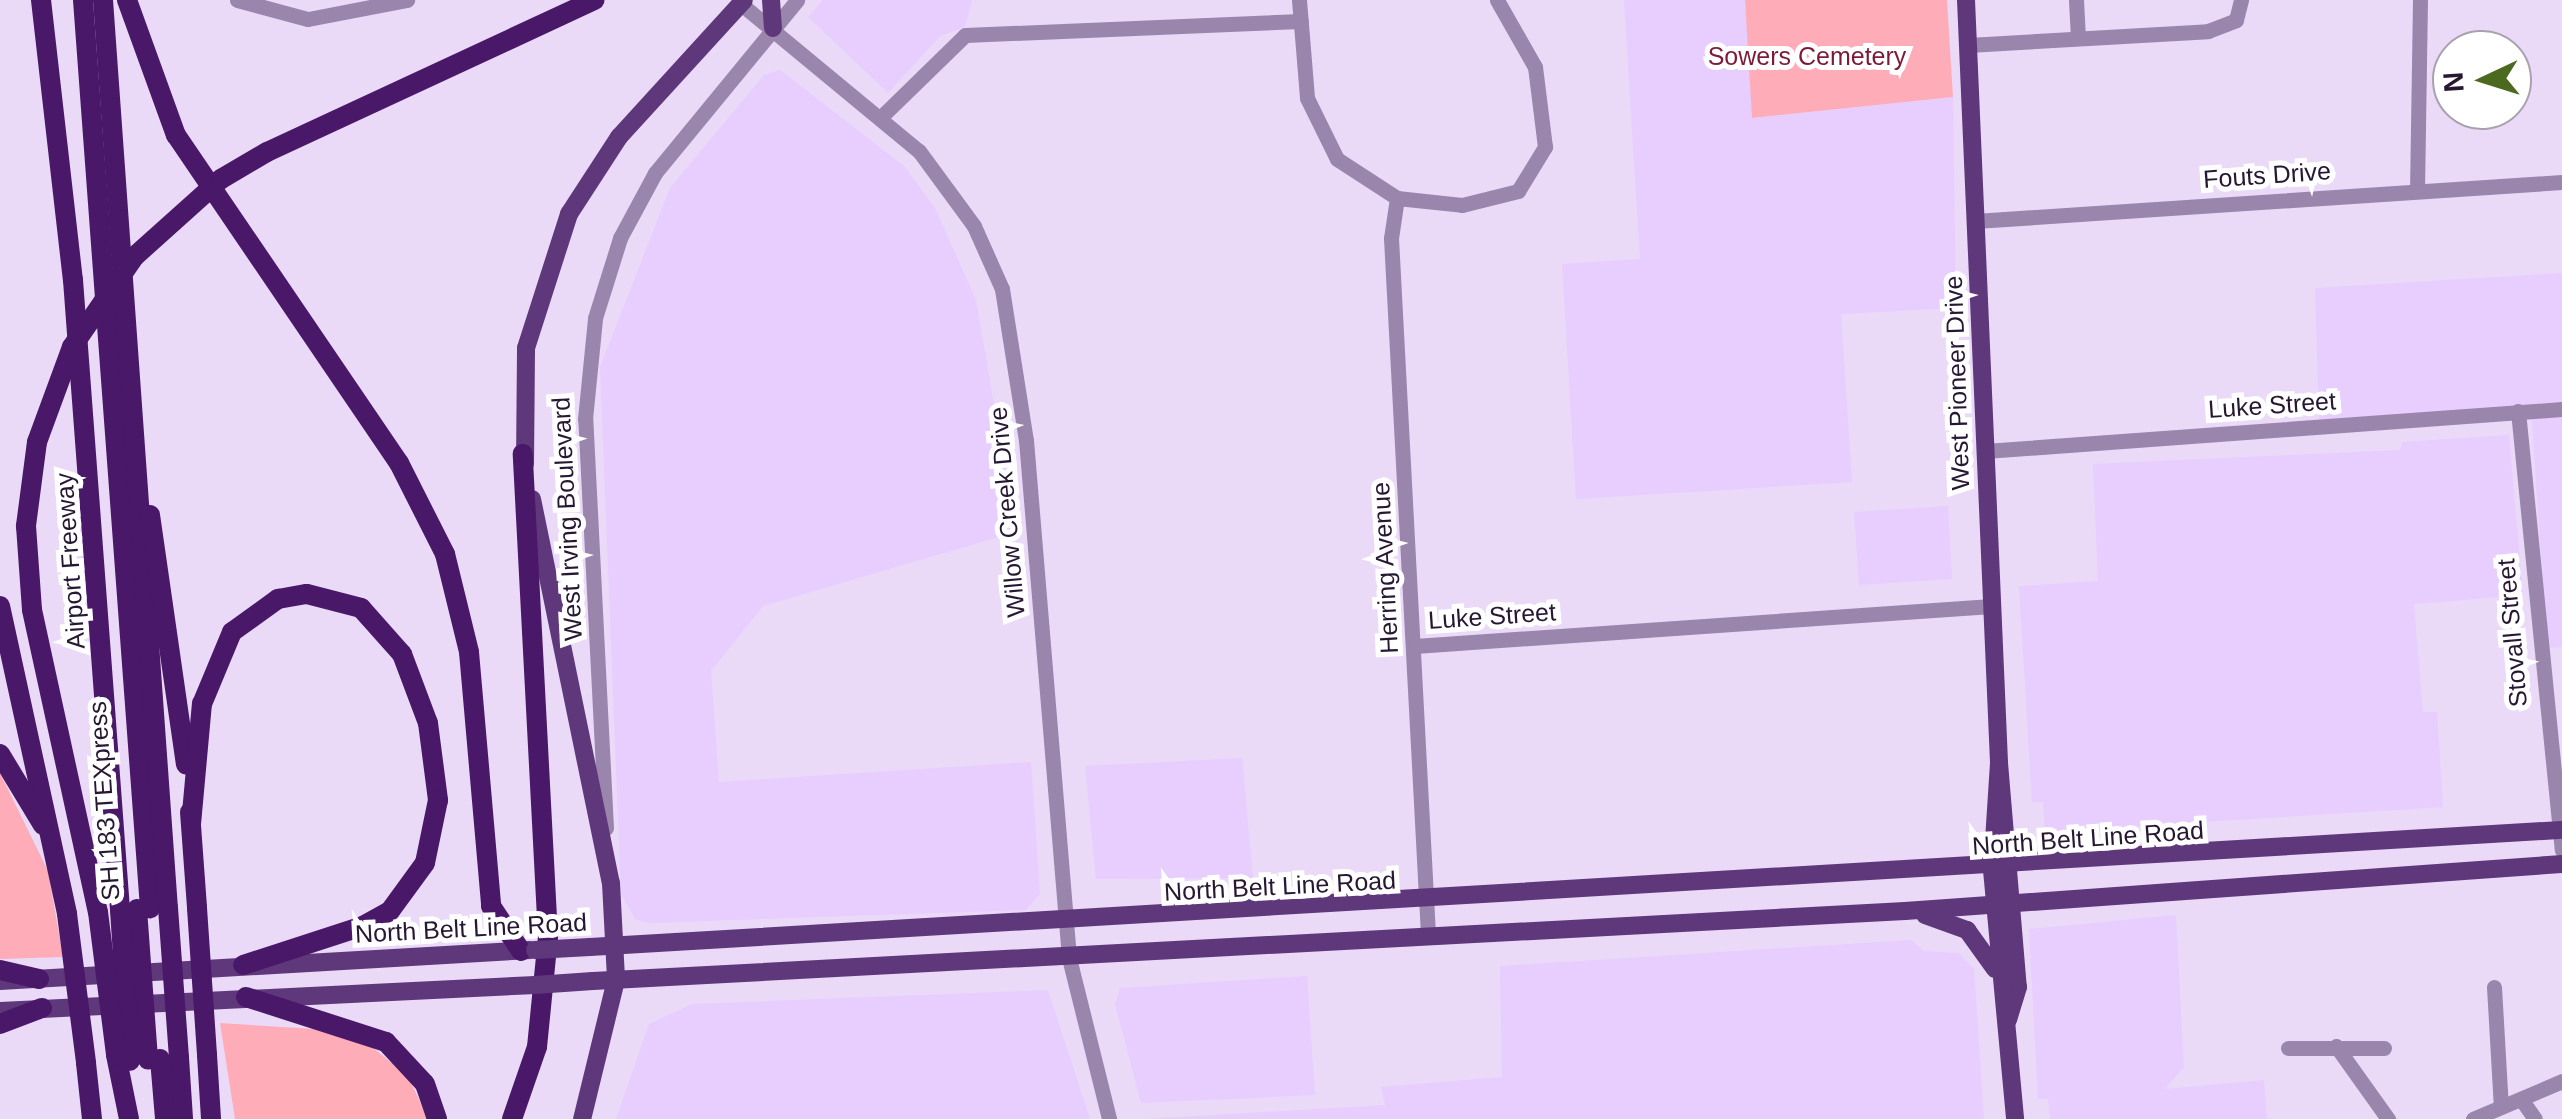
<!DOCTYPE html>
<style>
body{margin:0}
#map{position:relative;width:2562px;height:1119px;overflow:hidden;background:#eadaf8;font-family:Arial,sans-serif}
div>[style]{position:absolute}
.built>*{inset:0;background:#e7cefe}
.green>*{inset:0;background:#ffacb9}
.minor>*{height:15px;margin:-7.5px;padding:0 7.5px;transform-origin:7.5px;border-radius:7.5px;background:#9a85ac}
.major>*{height:18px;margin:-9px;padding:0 9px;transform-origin:9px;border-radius:9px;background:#5f387b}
.highway>*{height:20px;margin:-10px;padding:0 10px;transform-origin:10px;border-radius:10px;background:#4a1869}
.major-bridge>*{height:18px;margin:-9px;padding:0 9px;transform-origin:9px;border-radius:9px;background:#5f387b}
.highway-bridge>*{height:20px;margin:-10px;padding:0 10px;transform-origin:10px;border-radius:10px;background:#4a1869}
span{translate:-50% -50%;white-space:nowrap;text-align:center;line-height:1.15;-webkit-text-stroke:10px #fff;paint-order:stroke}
.park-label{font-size:25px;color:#7c1b37}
.street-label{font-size:25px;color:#261732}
.north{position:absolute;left:2432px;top:30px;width:100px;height:100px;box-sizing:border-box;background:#fff;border:2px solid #a8a2ad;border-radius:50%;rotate:266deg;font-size:28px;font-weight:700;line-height:40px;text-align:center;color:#261732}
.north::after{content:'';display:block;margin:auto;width:35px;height:45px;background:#4b6a1f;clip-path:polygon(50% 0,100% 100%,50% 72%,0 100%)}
</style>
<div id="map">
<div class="built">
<div style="clip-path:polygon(823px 0,972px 0,965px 27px,940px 36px,888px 93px,808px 17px)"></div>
<div style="clip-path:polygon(1624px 0,1745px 0,1753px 118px,1953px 97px,1956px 308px,1841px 314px,1852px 482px,1576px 499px,1562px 264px,1640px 259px)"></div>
<div style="clip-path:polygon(780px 70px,904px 166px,935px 208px,976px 300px,1016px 532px,763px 606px,711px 671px,719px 782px,1031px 762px,1040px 894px,1026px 910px,649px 923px,635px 919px,621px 894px,600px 367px,670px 188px,764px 75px)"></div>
<div style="clip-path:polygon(2562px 273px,2562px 647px,2547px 648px,2531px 406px,2319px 420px,2315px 288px)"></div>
<div style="clip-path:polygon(2509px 435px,2523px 595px,2414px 604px,2423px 712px,2437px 712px,2443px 807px,2045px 832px,2043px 802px,2032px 802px,2019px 586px,2098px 581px,2093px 464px,2400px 450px,2402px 442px)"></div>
<div style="clip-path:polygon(1948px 506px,1952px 579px,1859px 585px,1854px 512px)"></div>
<div style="clip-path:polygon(1242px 758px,1253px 878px,1096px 879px,1085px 766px)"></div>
<div style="clip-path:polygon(2176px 915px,2184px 1067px,2165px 1089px,2264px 1080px,2267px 1119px,2050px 1119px,2048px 1099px,2038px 1099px,2029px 929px)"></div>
<div style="clip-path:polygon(1911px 940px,1924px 951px,1959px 953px,1974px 969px,1984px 1119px,1143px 1119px,1385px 1105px,1381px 1087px,1502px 1077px,1500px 966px)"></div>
<div style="clip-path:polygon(1307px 976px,1315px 1095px,1141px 1103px,1115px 1004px,1120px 988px)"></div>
<div style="clip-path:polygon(1048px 990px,1090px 1119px,616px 1119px,649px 1024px,692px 1004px)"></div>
</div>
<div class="green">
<div style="clip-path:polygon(1745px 0,1947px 0,1953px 97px,1752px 118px)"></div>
<div style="clip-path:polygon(0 773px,48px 871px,63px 957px,0 959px)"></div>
<div style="clip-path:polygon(220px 1023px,315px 1029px,372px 1047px,408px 1076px,428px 1119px,235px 1119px)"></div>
</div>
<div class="minor">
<div style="left:237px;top:0;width:73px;rotate:15deg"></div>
<div style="left:308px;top:19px;width:101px;rotate:-10.9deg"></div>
<div style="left:1299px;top:0;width:98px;rotate:85.3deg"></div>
<div style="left:1307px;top:98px;width:68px;rotate:63.8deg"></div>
<div style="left:1337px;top:159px;width:72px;rotate:33deg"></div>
<div style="left:1397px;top:198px;width:65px;rotate:6.1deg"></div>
<div style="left:1462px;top:205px;width:58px;rotate:-14deg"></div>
<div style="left:1518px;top:191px;width:52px;rotate:-58.5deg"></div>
<div style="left:1545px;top:147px;width:81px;rotate:-97.1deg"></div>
<div style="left:1535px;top:67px;width:77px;rotate:-119.6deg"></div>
<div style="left:2076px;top:0;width:38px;rotate:87deg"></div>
<div style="left:741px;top:4px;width:231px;rotate:39.6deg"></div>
<div style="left:919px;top:151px;width:93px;rotate:53.7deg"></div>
<div style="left:974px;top:226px;width:69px;rotate:66deg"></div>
<div style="left:1002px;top:289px;width:153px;rotate:81deg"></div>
<div style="left:1026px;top:440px;width:520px;rotate:85.25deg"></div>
<div style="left:1069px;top:958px;width:166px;rotate:76deg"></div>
<div style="left:1968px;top:45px;width:240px;rotate:-3.3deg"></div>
<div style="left:2208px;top:31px;width:30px;rotate:-21deg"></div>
<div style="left:2236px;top:20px;width:21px;rotate:-76deg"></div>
<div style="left:881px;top:117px;width:117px;rotate:-44.3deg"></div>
<div style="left:965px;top:35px;width:336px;rotate:-2.4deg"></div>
<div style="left:2417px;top:191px;width:191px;rotate:-89.1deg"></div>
<div style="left:1397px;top:198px;width:40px;rotate:98.5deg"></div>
<div style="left:1391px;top:238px;width:698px;rotate:86.96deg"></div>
<div style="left:1975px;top:221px;width:588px;rotate:-3.8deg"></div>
<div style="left:2518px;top:411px;width:441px;rotate:84.3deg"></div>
<div style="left:1985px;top:451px;width:579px;rotate:-4.16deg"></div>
<div style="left:1415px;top:646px;width:578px;rotate:-3.97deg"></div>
<div style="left:606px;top:828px;width:410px;rotate:-92.9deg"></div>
<div style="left:585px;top:419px;width:101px;rotate:-84.3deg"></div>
<div style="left:595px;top:318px;width:84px;rotate:-72.6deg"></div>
<div style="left:620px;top:238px;width:74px;rotate:-61.7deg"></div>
<div style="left:655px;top:173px;width:224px;rotate:-50.6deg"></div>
<div style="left:2494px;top:987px;width:120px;rotate:86.7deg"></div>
<div style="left:2336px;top:1046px;width:90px;rotate:54.5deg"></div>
<div style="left:2288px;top:1048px;width:96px"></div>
<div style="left:2521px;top:1099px;width:24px;rotate:55deg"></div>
<div style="left:2473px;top:1119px;width:97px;rotate:-23.1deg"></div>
</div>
<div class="major">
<div style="left:771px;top:0;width:28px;rotate:86deg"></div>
<div style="left:1966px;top:0;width:764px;rotate:87.52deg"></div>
<div style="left:1999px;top:763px;width:225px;rotate:85.2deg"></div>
<div style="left:2018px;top:987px;width:34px;rotate:107deg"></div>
<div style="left:525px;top:464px;width:116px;rotate:-89.5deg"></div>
<div style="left:526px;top:348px;width:141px;rotate:-72.2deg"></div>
<div style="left:569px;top:214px;width:92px;rotate:-57deg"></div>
<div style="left:619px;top:137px;width:185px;rotate:-47.6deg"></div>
<div style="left:532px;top:499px;width:392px;rotate:78.4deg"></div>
<div style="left:611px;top:883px;width:97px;rotate:87deg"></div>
<div style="left:616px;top:980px;width:143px;rotate:103.7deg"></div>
<div style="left:1999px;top:763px;width:107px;rotate:93.7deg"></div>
<div style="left:1992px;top:870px;width:250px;rotate:84.7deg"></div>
<div style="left:1925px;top:915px;width:45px;rotate:19.7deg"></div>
<div style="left:1967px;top:930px;width:48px;rotate:54.3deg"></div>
<div style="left:590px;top:947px;width:1975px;rotate:-3.4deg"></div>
<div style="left:0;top:981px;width:531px;rotate:-3.35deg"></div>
<div style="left:593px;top:981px;width:1314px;rotate:-3.05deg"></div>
<div style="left:1905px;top:911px;width:659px;rotate:-4.09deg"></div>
<div style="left:0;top:1011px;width:536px;rotate:-2.78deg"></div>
</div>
<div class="highway">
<div style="left:41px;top:0;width:282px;rotate:83.5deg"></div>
<div style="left:73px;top:280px;width:632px;rotate:85.73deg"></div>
<div style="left:83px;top:0;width:911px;rotate:85.78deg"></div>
<div style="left:103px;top:0;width:910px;rotate:85.91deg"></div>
<div style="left:127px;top:0;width:144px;rotate:70.1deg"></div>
<div style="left:176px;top:135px;width:397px;rotate:55.8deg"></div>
<div style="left:399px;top:463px;width:102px;rotate:63.2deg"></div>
<div style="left:445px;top:554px;width:101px;rotate:76.2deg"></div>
<div style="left:469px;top:652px;width:255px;rotate:85deg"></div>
<div style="left:491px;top:906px;width:54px;rotate:56.3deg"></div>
<div style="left:267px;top:152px;width:361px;rotate:-24.9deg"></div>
<div style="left:37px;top:442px;width:85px;rotate:97.5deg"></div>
<div style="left:26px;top:526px;width:84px;rotate:85.9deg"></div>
<div style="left:32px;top:610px;width:309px;rotate:77.7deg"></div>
<div style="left:150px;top:515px;width:252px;rotate:81.8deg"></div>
<div style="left:0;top:606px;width:315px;rotate:77.7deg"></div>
<div style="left:0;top:754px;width:83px;rotate:58.8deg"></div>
<div style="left:190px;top:812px;width:96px;rotate:85.8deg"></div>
<div style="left:191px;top:824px;width:121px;rotate:-84.8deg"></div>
<div style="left:202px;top:704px;width:78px;rotate:-67.4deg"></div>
<div style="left:232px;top:632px;width:57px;rotate:-35.7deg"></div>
<div style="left:278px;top:599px;width:29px;rotate:-10deg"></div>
<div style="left:307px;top:594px;width:56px;rotate:14.5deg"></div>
<div style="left:361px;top:608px;width:62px;rotate:48.3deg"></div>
<div style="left:402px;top:654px;width:74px;rotate:69.4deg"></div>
<div style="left:428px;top:723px;width:78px;rotate:82.6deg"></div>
<div style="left:438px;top:800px;width:64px;rotate:101.7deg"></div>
<div style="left:425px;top:863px;width:59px;rotate:126.1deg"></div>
<div style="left:390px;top:911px;width:31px;rotate:151deg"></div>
<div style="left:363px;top:926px;width:126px;rotate:162deg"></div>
<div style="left:0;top:970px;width:40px;rotate:13deg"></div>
<div style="left:246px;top:997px;width:147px;rotate:17.8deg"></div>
<div style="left:386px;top:1042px;width:57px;rotate:47.1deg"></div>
<div style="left:425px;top:1084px;width:37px;rotate:71deg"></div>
<div style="left:0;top:1024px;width:45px;rotate:-20.9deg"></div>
<div style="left:116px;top:1055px;width:65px;rotate:78.5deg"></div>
<div style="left:207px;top:1055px;width:64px;rotate:86.4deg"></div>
<div style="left:179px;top:1058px;width:61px;rotate:86.2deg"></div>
<div style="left:160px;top:1059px;width:60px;rotate:85.2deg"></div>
<div style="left:86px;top:1063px;width:56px;rotate:83.9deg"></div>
<div style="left:512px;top:1119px;width:76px;rotate:-70.9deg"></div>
<div style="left:537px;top:1047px;width:111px;rotate:-84.3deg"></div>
<div style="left:548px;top:937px;width:484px;rotate:-93deg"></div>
</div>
<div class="major-bridge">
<div style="left:535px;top:950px;width:55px;rotate:-3.1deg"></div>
<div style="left:535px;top:985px;width:58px;rotate:-3.9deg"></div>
</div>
<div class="highway-bridge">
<div style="left:37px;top:442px;width:101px;rotate:-69.8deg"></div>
<div style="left:72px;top:347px;width:109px;rotate:-55.4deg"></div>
<div style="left:134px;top:257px;width:117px;rotate:-41.9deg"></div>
<div style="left:221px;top:179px;width:53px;rotate:-30.4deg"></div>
<div style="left:168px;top:908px;width:150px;rotate:85.8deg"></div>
<div style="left:197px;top:908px;width:147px;rotate:86.1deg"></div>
<div style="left:137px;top:909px;width:151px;rotate:85.8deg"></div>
<div style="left:120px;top:910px;width:151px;rotate:86.2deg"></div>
<div style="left:98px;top:912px;width:144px;rotate:82.8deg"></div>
<div style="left:67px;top:914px;width:150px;rotate:82.7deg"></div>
</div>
<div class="park-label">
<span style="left:1807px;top:56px">Sowers Cemetery</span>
</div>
<div class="street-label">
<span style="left:2267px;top:175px;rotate:-4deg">Fouts Drive</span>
<span style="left:1957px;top:383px;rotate:-92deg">West Pioneer Drive</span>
<span style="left:2272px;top:405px;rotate:-4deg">Luke Street</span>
<span style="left:1007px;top:512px;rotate:-95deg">Willow Creek Drive</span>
<span style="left:567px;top:519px;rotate:-93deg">West Irving Boulevard</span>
<span style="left:70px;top:561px;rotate:-94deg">Airport Freeway</span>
<span style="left:1385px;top:568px;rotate:-93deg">Herring Avenue</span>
<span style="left:1492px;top:616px;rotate:-4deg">Luke Street</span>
<span style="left:2512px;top:633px;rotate:-95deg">Stovall Street</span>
<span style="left:104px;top:801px;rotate:-94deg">SH 183 TEXpress</span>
<span style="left:2088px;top:838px;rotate:-4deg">North Belt Line Road</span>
<span style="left:1280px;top:886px;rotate:-3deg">North Belt Line Road</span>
<span style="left:471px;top:928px;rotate:-3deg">North Belt Line Road</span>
</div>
<div class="north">N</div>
</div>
